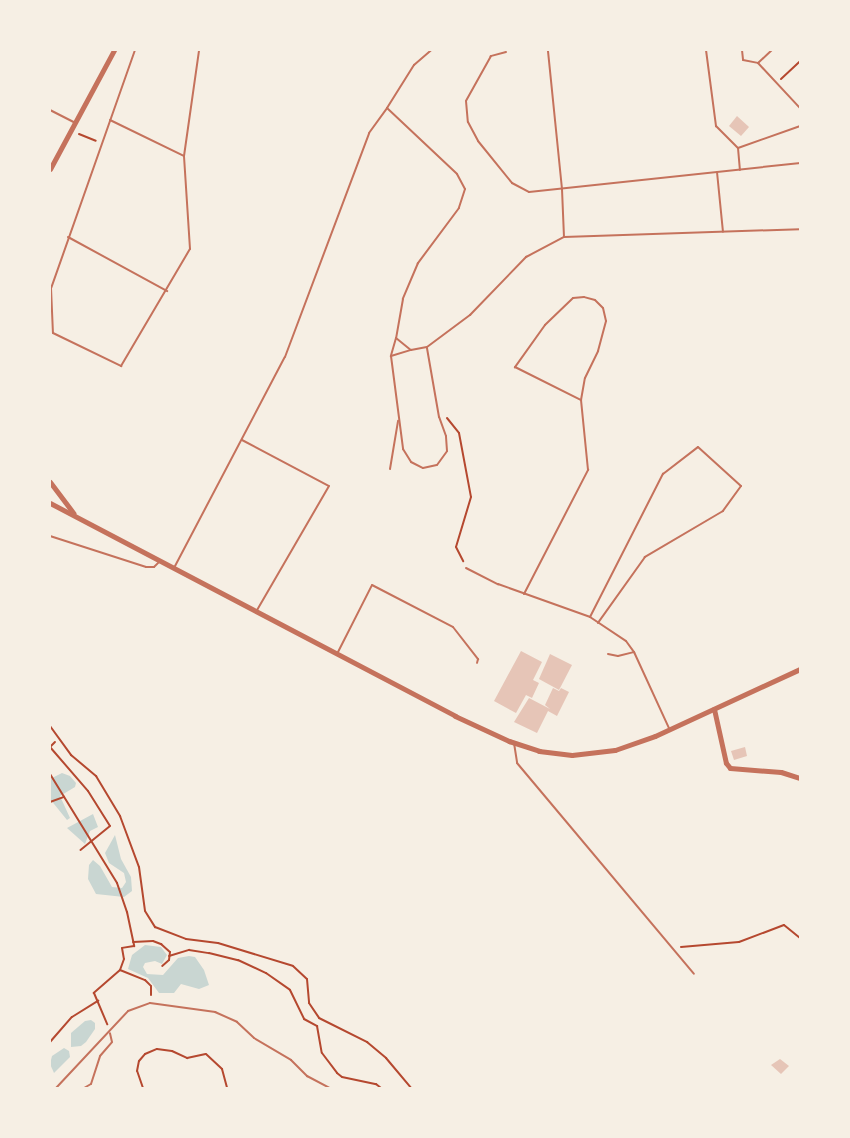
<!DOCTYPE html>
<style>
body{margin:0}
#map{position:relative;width:850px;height:1138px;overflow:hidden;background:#f6efe4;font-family:Inter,sans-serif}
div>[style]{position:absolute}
.water>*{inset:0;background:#c9d6d2}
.building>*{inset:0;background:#e6c5b7}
.path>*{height:2px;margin:-1px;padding:0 1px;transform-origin:1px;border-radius:1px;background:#b5482f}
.service>*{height:2px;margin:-1px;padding:0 1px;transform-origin:1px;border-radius:1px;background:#c5725c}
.minor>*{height:5px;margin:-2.5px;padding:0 2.5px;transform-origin:2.5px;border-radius:2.5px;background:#c5725c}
span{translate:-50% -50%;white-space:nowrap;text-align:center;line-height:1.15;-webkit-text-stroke:5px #f6efe4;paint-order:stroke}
.frame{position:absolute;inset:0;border:51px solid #f6efe4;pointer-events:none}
</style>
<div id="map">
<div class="water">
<div style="clip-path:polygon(62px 773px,70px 776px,76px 783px,75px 787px,60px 796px,70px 818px,67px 820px,50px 799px,50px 779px)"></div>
<div style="clip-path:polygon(93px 814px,98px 827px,90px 831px,85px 844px,67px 828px)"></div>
<div style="clip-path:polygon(115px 835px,121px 859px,131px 877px,132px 891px,124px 897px,96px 894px,88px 879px,89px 865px,93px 860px,100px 866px,112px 887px,122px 888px,126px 882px,124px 873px,109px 863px,105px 853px)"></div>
<div style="clip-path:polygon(145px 945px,161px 947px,167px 955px,162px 964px,155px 961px,145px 963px,143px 967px,147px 974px,163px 975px,178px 958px,189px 956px,195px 957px,204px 970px,209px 985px,199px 989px,181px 984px,174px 993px,159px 993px,148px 978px,128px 969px,132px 955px)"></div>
<div style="clip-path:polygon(91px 1020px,95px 1023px,95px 1029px,86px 1042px,81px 1046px,71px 1047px,71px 1033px,85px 1021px)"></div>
<div style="clip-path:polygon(64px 1048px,69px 1051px,70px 1057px,54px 1073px,50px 1064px,52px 1056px)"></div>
</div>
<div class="building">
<div style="clip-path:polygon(737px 116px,749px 127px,741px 136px,729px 126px)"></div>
<div style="clip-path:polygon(521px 651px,542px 662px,533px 680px,539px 683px,532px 698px,526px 695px,516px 713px,494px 701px)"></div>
<div style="clip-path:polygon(550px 654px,572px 665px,559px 690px,539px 679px)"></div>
<div style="clip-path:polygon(553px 688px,559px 691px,561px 688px,569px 692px,557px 716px,548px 711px,537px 733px,514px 722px,529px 698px,550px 709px,545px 705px)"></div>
<div style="clip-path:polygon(745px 747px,747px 756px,734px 760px,731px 751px)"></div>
<div style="clip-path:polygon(780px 1059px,789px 1066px,781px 1074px,771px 1065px)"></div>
</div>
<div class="path">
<div style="left:781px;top:79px;width:26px;rotate:-43deg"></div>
<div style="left:79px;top:134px;width:18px;rotate:22deg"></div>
<div style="left:447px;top:418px;width:19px;rotate:51deg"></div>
<div style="left:459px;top:433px;width:65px;rotate:79.4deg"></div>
<div style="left:471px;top:497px;width:52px;rotate:106.7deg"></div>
<div style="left:456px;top:547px;width:16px;rotate:63deg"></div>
<div style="left:50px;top:726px;width:36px;rotate:54deg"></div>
<div style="left:71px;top:755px;width:33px;rotate:40deg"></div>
<div style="left:96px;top:776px;width:47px;rotate:59deg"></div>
<div style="left:120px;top:816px;width:54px;rotate:69.6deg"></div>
<div style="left:139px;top:867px;width:44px;rotate:82.2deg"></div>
<div style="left:145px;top:911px;width:19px;rotate:58deg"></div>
<div style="left:155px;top:927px;width:33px;rotate:21deg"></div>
<div style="left:186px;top:939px;width:32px;rotate:7deg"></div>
<div style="left:218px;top:943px;width:78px;rotate:17deg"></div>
<div style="left:293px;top:966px;width:19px;rotate:43deg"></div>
<div style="left:307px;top:979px;width:24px;rotate:85deg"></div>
<div style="left:309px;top:1003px;width:18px;rotate:56deg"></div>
<div style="left:319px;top:1018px;width:54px;rotate:26.6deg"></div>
<div style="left:367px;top:1042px;width:25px;rotate:40deg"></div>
<div style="left:386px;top:1058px;width:39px;rotate:50deg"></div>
<div style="left:50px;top:747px;width:58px;rotate:49.2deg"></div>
<div style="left:88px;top:791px;width:41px;rotate:57.8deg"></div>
<div style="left:110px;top:826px;width:38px;rotate:141deg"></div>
<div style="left:50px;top:747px;width:7px;rotate:-45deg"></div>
<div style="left:50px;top:774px;width:128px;rotate:58.4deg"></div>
<div style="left:117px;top:883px;width:31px;rotate:71deg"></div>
<div style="left:127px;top:912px;width:35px;rotate:78deg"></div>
<div style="left:134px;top:946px;width:12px;rotate:171deg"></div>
<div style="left:122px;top:948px;width:11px;rotate:80deg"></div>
<div style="left:124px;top:959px;width:12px;rotate:110deg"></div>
<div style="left:120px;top:970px;width:35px;rotate:139deg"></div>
<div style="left:94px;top:993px;width:34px;rotate:67deg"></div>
<div style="left:50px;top:802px;width:15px;rotate:-20deg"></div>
<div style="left:133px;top:942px;width:20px;rotate:-3deg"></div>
<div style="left:153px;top:941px;width:9px;rotate:21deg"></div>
<div style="left:161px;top:944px;width:12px;rotate:42deg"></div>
<div style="left:170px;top:952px;width:8px;rotate:97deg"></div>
<div style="left:169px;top:960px;width:9px;rotate:139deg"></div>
<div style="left:681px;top:947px;width:58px;rotate:-4.9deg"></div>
<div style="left:739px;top:942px;width:48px;rotate:-20.7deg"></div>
<div style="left:784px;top:925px;width:21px;rotate:39deg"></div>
<div style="left:169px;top:956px;width:21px;rotate:-17deg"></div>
<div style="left:189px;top:950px;width:20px;rotate:9deg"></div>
<div style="left:209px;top:953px;width:30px;rotate:14deg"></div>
<div style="left:238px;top:960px;width:31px;rotate:25deg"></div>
<div style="left:266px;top:973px;width:29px;rotate:35deg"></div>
<div style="left:290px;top:990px;width:32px;rotate:64deg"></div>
<div style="left:304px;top:1019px;width:15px;rotate:28deg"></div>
<div style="left:317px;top:1026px;width:27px;rotate:80deg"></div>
<div style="left:322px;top:1053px;width:25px;rotate:53deg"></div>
<div style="left:337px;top:1073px;width:6px;rotate:39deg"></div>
<div style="left:342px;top:1077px;width:35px;rotate:12deg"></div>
<div style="left:376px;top:1084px;width:6px;rotate:39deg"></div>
<div style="left:120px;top:970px;width:27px;rotate:22deg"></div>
<div style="left:145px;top:980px;width:8px;rotate:45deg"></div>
<div style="left:151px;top:986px;width:9px;rotate:90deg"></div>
<div style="left:50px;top:1042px;width:33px;rotate:-49deg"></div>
<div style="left:72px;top:1017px;width:31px;rotate:-32deg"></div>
<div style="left:143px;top:1088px;width:18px;rotate:-109deg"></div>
<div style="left:137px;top:1071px;width:10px;rotate:-79deg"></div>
<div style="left:139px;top:1061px;width:9px;rotate:-49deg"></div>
<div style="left:145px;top:1054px;width:13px;rotate:-23deg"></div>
<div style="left:157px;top:1049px;width:15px;rotate:8deg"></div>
<div style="left:172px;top:1051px;width:17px;rotate:25deg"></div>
<div style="left:187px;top:1058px;width:19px;rotate:-12deg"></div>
<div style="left:206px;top:1054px;width:22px;rotate:43deg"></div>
<div style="left:222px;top:1069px;width:20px;rotate:75deg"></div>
</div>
<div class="service">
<div style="left:135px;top:50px;width:252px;rotate:109.4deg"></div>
<div style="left:51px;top:288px;width:45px;rotate:87.5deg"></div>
<div style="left:53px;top:333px;width:76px;rotate:25.9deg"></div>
<div style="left:121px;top:366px;width:136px;rotate:-59.5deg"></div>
<div style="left:190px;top:249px;width:93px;rotate:-93.7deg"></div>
<div style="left:184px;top:156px;width:107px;rotate:-81.9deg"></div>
<div style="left:706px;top:50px;width:77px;rotate:82.5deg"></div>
<div style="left:716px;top:126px;width:31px;rotate:45deg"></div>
<div style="left:738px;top:148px;width:22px;rotate:85deg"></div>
<div style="left:742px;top:50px;width:10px;rotate:84deg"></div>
<div style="left:743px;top:60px;width:15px;rotate:11deg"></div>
<div style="left:758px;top:63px;width:62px;rotate:47deg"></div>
<div style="left:506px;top:52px;width:16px;rotate:165deg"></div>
<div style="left:491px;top:56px;width:51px;rotate:119.1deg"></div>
<div style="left:466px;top:101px;width:21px;rotate:85deg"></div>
<div style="left:468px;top:122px;width:21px;rotate:62deg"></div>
<div style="left:478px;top:141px;width:54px;rotate:51deg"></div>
<div style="left:512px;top:183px;width:19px;rotate:28deg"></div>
<div style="left:529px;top:192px;width:273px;rotate:-6.1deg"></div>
<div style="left:758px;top:63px;width:19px;rotate:-43deg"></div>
<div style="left:387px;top:108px;width:51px;rotate:-57.9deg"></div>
<div style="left:414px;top:65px;width:23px;rotate:-41deg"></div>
<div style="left:50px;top:110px;width:27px;rotate:27deg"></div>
<div style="left:110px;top:120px;width:82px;rotate:25.9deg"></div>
<div style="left:738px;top:148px;width:66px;rotate:-19.5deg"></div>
<div style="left:717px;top:172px;width:60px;rotate:84.3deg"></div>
<div style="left:68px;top:237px;width:113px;rotate:28.6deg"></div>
<div style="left:564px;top:237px;width:236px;rotate:-1.9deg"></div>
<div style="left:396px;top:338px;width:19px;rotate:106deg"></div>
<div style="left:391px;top:356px;width:94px;rotate:82.6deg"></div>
<div style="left:403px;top:449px;width:15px;rotate:58deg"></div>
<div style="left:411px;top:462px;width:13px;rotate:27deg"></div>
<div style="left:423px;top:468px;width:14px;rotate:-12deg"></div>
<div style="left:437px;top:465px;width:17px;rotate:-54deg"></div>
<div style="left:447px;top:451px;width:15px;rotate:-94deg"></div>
<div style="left:446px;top:436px;width:20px;rotate:-110deg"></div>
<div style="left:439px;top:417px;width:70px;rotate:-99.9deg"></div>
<div style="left:391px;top:356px;width:21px;rotate:-17deg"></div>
<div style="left:242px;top:440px;width:98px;rotate:27.9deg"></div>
<div style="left:329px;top:486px;width:146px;rotate:120.1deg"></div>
<div style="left:390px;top:469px;width:49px;rotate:-80.5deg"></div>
<div style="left:50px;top:536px;width:101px;rotate:17.9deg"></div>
<div style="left:146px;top:567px;width:8px"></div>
<div style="left:154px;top:567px;width:8px;rotate:-45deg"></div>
<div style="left:174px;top:568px;width:238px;rotate:-62.3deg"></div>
<div style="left:285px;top:357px;width:239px;rotate:-69.4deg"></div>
<div style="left:369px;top:133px;width:31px;rotate:-54deg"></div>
<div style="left:387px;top:108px;width:96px;rotate:43.3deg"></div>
<div style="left:457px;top:174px;width:17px;rotate:62deg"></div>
<div style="left:465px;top:189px;width:20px;rotate:108deg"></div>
<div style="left:459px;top:208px;width:69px;rotate:126.7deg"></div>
<div style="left:418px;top:263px;width:39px;rotate:113deg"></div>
<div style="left:403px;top:299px;width:40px;rotate:100deg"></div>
<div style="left:396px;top:338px;width:19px;rotate:39deg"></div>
<div style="left:411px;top:350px;width:16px;rotate:-11deg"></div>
<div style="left:427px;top:347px;width:54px;rotate:-36.7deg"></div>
<div style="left:470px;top:315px;width:81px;rotate:-46deg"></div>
<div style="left:526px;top:257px;width:43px;rotate:-27.8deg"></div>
<div style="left:564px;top:237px;width:48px;rotate:-92.4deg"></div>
<div style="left:562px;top:189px;width:140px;rotate:-95.8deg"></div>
<div style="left:466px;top:568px;width:36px;rotate:27deg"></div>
<div style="left:498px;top:584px;width:98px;rotate:19.7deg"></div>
<div style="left:590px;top:617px;width:43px;rotate:33.7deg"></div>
<div style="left:626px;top:641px;width:14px;rotate:54deg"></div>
<div style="left:634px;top:652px;width:84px;rotate:65.3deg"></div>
<div style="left:524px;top:594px;width:140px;rotate:-62.7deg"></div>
<div style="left:588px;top:470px;width:70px;rotate:-95.7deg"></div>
<div style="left:581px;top:400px;width:22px;rotate:-80deg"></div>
<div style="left:585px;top:378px;width:30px;rotate:-64deg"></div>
<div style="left:598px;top:351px;width:31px;rotate:-75deg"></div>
<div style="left:606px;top:321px;width:13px;rotate:-103deg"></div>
<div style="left:603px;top:308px;width:11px;rotate:-135deg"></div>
<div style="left:595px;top:300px;width:11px;rotate:-165deg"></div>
<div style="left:584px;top:297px;width:11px;rotate:175deg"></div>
<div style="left:573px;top:298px;width:39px;rotate:136deg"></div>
<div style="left:545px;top:325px;width:52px;rotate:125.5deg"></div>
<div style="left:515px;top:367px;width:74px;rotate:26.6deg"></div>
<div style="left:590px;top:617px;width:161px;rotate:-63deg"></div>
<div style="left:663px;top:474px;width:44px;rotate:-37.6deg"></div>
<div style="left:698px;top:447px;width:58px;rotate:42.2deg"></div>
<div style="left:741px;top:486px;width:31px;rotate:126deg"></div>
<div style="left:723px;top:511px;width:91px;rotate:149.5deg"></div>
<div style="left:645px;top:557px;width:81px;rotate:125.5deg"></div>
<div style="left:337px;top:654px;width:77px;rotate:-63.1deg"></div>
<div style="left:372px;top:585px;width:91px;rotate:27.4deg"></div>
<div style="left:453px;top:627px;width:41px;rotate:52deg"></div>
<div style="left:478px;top:659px;width:4px;rotate:104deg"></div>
<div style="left:608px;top:654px;width:10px;rotate:11deg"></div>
<div style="left:618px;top:656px;width:16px;rotate:-14deg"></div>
<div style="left:514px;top:743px;width:20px;rotate:81deg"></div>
<div style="left:517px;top:763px;width:275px;rotate:50deg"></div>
<div style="left:56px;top:1088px;width:105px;rotate:-46.9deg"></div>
<div style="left:128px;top:1011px;width:23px;rotate:-20deg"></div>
<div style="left:150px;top:1003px;width:66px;rotate:7.9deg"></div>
<div style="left:215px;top:1012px;width:24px;rotate:24deg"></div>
<div style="left:237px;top:1022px;width:23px;rotate:43deg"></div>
<div style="left:254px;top:1038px;width:43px;rotate:30.7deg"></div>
<div style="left:291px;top:1060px;width:23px;rotate:45deg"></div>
<div style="left:307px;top:1076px;width:26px;rotate:28deg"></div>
<div style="left:84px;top:1088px;width:8px;rotate:-30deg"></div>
<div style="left:91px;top:1084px;width:29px;rotate:-72deg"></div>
<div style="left:100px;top:1056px;width:18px;rotate:-49deg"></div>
<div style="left:112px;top:1042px;width:9px;rotate:-103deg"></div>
</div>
<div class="minor">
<div style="left:50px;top:169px;width:135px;rotate:-61.7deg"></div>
<div style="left:50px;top:482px;width:39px;rotate:53deg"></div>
<div style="left:50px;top:503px;width:458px;rotate:27.7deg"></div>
<div style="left:455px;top:716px;width:60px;rotate:24.8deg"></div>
<div style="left:509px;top:741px;width:32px;rotate:18deg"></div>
<div style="left:539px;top:751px;width:33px;rotate:7deg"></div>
<div style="left:572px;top:755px;width:43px;rotate:-6.6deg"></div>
<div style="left:615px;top:750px;width:42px;rotate:-19.3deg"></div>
<div style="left:655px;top:736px;width:160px;rotate:-24.8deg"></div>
<div style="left:714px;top:709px;width:55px;rotate:77.5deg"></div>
<div style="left:726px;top:763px;width:6px;rotate:51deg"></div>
<div style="left:730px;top:768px;width:51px;rotate:4.5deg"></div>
<div style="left:781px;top:772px;width:20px;rotate:18deg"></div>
</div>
<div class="frame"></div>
</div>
